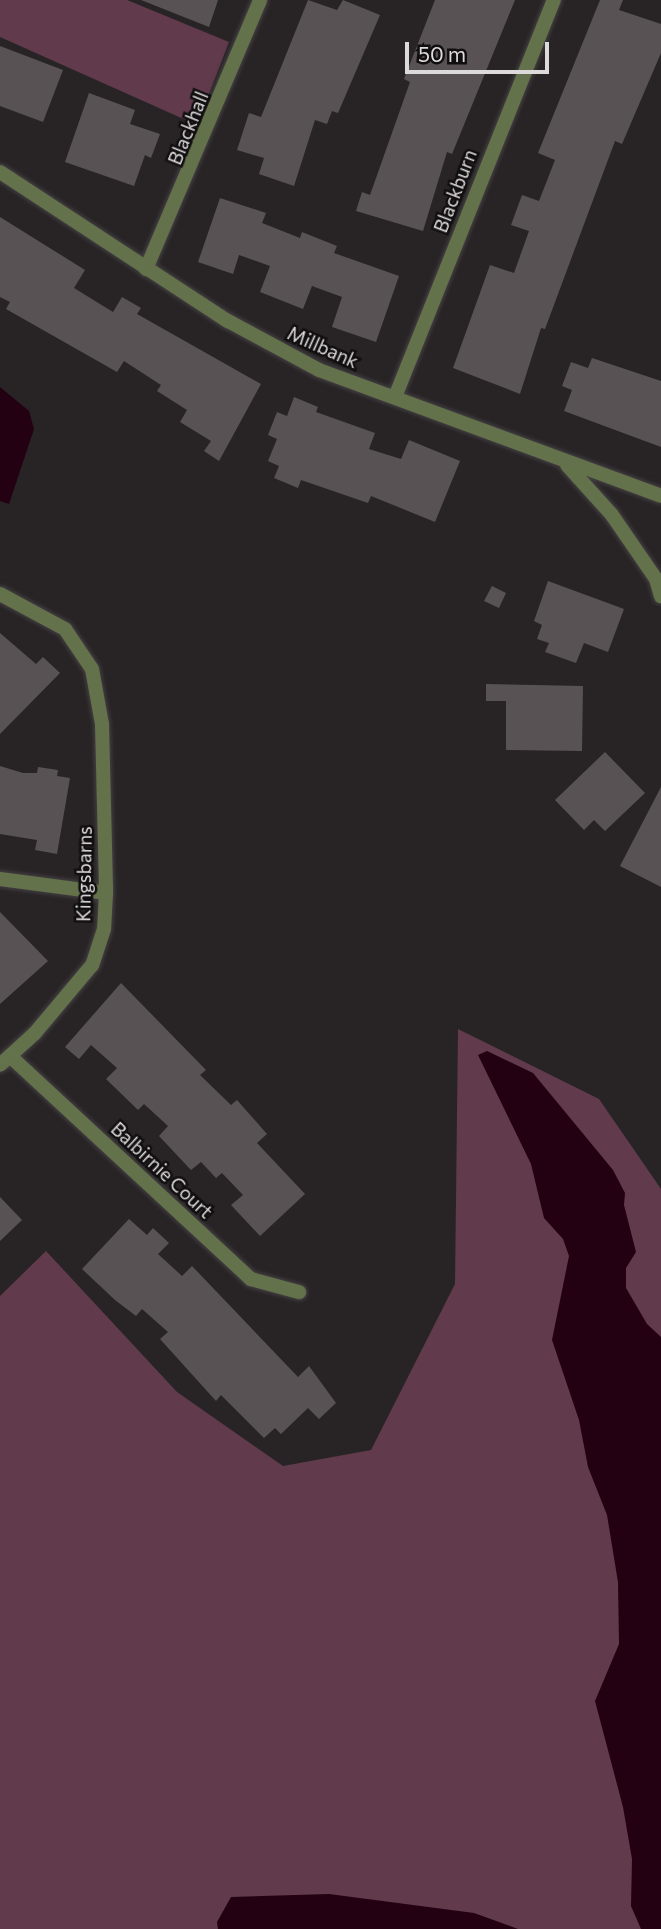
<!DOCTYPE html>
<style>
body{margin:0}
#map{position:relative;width:661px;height:1929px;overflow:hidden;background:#282426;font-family:Commissioner,sans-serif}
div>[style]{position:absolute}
.green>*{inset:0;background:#613a4c}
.water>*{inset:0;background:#230012}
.building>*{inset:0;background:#585254}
.roads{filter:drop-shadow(0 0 2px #454143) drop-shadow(0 0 2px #454143)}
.minor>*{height:14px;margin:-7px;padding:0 7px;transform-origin:7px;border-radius:7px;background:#64724c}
span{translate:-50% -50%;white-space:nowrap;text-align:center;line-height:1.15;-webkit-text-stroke:5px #100e0e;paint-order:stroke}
.street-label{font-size:19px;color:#dddadb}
.scale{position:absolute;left:405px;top:42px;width:144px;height:32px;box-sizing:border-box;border:4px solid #dddadb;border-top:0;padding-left:9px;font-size:21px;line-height:24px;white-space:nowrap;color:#dddadb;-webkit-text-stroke:5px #100e0e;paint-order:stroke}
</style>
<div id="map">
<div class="green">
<div style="clip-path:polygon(0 0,127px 0,229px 42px,197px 125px,0 37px)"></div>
<div style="clip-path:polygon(458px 1029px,599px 1099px,661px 1189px,661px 1929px,0 1929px,0 1296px,46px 1251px,177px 1392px,283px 1466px,371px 1450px,455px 1284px)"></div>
</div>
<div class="water">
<div style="clip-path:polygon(0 387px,29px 411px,34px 429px,9px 504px,0 501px)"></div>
<div style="clip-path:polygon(487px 1051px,533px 1073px,613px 1170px,625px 1193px,624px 1205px,636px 1252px,626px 1268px,626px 1288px,647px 1324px,661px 1337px,661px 1929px,641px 1929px,631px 1906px,632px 1859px,623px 1807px,595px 1701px,619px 1644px,618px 1582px,607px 1515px,588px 1467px,579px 1420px,552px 1340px,569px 1256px,563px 1239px,544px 1218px,531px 1164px,478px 1055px)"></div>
<div style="clip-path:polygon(329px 1894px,474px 1913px,518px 1929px,218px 1929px,217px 1922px,231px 1897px)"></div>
</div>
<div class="building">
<div style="clip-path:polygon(141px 0,218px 0,209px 27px)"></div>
<div style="clip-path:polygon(308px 0,337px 10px,343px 0,380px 15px,338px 113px,332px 111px,327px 124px,315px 120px,294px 186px,259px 174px,264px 158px,237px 150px,249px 113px,261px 117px)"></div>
<div style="clip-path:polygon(435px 0,515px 0,452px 154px,447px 152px,423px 231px,356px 211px,362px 192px,370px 195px,410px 82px,404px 79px)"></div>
<div style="clip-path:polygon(600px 0,623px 0,619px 10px,661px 24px,661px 53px,622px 144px,615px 141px,545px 329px,541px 328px,520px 394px,453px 368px,490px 265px,514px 273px,529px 231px,511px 225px,522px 195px,539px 201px,555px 160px,538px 153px)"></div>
<div style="clip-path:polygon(0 46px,63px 70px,43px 122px,0 106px)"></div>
<div style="clip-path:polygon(89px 93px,135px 110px,130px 124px,160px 134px,151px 158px,145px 155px,134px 186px,65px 162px)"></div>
<div style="clip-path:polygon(220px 198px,266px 213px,262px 223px,300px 238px,302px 232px,337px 246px,334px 253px,399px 276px,376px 342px,332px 327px,342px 297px,312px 286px,303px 309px,260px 292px,270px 266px,239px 255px,233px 274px,198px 262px)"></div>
<div style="clip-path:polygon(0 217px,85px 270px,74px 288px,113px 312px,122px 297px,141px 308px,137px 314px,261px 384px,219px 461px,204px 451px,211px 441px,180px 422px,187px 410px,157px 391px,161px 385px,124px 361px,117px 372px,6px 309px,10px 302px,0 297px)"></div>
<div style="clip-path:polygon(592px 358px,661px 381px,661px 447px,564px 411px,572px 390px,562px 386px,571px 362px,588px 368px)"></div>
<div style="clip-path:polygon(294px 397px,318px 407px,316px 412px,375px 433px,369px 449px,401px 459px,409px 440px,460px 461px,435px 522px,371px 496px,368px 503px,301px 480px,298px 488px,274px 478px,279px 466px,268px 461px,277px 439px,268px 435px,277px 412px,287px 416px)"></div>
<div style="clip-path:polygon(548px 581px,624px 609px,608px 652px,584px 643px,576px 663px,545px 652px,549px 643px,537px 639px,542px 625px,534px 621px)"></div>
<div style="clip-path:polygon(492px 586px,506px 593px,499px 608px,484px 601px)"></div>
<div style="clip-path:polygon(0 633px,36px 664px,43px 657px,60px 673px,0 734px)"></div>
<div style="clip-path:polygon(486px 684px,583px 686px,582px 751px,506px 750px,506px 701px,486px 701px)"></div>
<div style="clip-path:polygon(605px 752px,645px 793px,605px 831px,594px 820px,584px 830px,555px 800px)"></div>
<div style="clip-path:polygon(0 766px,23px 773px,37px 773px,38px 767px,58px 770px,57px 776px,70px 778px,57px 854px,35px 850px,37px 840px,0 834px)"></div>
<div style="clip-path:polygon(661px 787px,661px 887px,620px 866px)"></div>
<div style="clip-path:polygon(0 912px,48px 961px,0 1004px)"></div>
<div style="clip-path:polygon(121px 983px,206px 1070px,200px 1075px,231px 1105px,237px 1100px,267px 1134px,257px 1143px,305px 1194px,260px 1236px,231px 1205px,243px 1195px,222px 1173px,216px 1178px,201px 1162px,191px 1170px,159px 1136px,168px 1126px,144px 1104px,138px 1110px,106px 1079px,117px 1068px,91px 1045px,79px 1059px,65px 1047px)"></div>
<div style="clip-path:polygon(0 1197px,22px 1220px,0 1241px)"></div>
<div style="clip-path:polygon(129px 1219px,147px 1235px,153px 1228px,169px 1243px,158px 1254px,182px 1276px,192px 1266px,298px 1377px,309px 1366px,336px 1403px,319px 1419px,308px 1408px,281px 1434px,275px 1428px,264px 1438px,221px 1395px,216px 1401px,160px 1339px,168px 1332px,142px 1309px,136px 1316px,115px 1300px,82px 1269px)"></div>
</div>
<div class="roads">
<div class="minor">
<div style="left:0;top:172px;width:272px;rotate:33.2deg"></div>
<div style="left:228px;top:321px;width:103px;rotate:28.3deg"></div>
<div style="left:319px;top:370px;width:364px;rotate:20.2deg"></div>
<div style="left:146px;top:269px;width:292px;rotate:-67deg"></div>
<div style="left:395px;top:397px;width:428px;rotate:-68.2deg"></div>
<div style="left:567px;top:465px;width:67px;rotate:48deg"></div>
<div style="left:612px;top:515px;width:78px;rotate:55.5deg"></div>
<div style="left:656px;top:579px;width:18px;rotate:74deg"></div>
<div style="left:0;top:594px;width:74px;rotate:28.3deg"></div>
<div style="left:65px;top:629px;width:48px;rotate:56deg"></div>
<div style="left:92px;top:669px;width:56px;rotate:79.7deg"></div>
<div style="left:102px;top:724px;width:169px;rotate:88.6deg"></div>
<div style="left:106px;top:893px;width:36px;rotate:93deg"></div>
<div style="left:104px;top:929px;width:38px;rotate:108deg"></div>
<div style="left:92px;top:965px;width:89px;rotate:130deg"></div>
<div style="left:35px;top:1033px;width:47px;rotate:137.6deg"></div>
<div style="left:0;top:879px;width:107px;rotate:7.5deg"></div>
<div style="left:10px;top:1056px;width:328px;rotate:42.8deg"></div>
<div style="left:251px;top:1279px;width:50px;rotate:15.2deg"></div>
</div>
</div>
<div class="street-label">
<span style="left:188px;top:128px;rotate:-68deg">Blackhall</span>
<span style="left:455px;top:191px;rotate:-69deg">Blackburn</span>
<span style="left:323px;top:347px;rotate:24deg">Millbank</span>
<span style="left:84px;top:874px;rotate:-89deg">Kingsbarns</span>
<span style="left:162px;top:1170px;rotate:43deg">Balbirnie Court</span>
</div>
<div class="scale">50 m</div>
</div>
